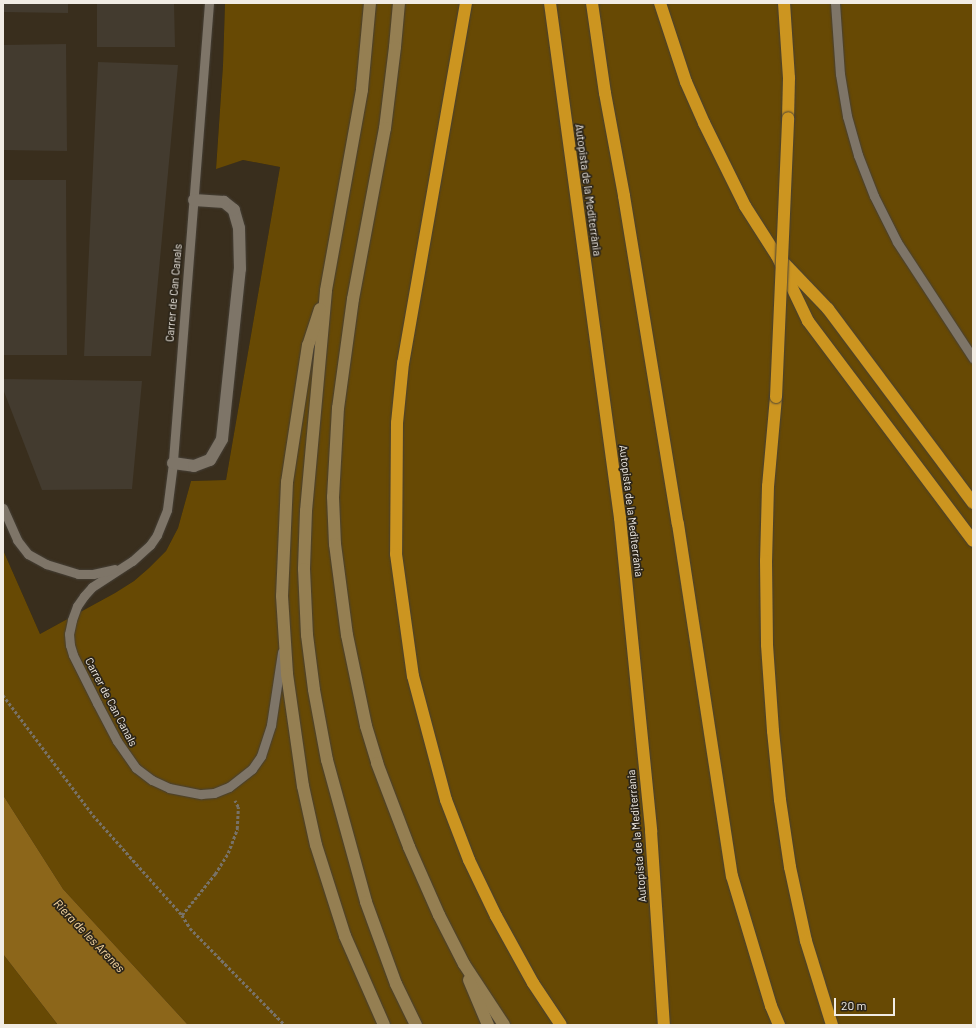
<!DOCTYPE html>
<meta charset="utf-8">
<style>
body{margin:0}
#map{position:relative;width:976px;height:1028px;overflow:hidden;background:#2c2519;font-family:Barlow,sans-serif}
div>[style]{position:absolute}
.built>*{inset:0;background:#392e1d}
.green>*{inset:0;background:#674904}
.water>*{inset:0;background:#8c661a}
.building>*{inset:0;background:#433b2f}
.path>*{height:2.5px;margin-top:-1.25px;transform-origin:0;background:repeating-linear-gradient(90deg,#787268 0 3px,transparent 0 5px)}
.roads{filter:drop-shadow(0 0 1px #453f36) drop-shadow(0 0 1px #453f36)}
.lane>*{height:9px;margin:-4.5px;padding:0 4.5px;transform-origin:4.5px;border-radius:4.5px;background:#7e7568}
.street>*{height:12px;margin:-6px;padding:0 6px;transform-origin:6px;border-radius:6px;background:#7e7568}
.secondary>*{height:12px;margin:-6px;padding:0 6px;transform-origin:6px;border-radius:6px;background:#957f52}
.highway>*{height:12px;margin:-6px;padding:0 6px;transform-origin:6px;border-radius:6px;background:#cc9520}
.bridges{filter:drop-shadow(0 0 1px #453f36) drop-shadow(0 0 1px #453f36)}
.highway-bridge>*{height:12px;margin:-6px;padding:0 6px;transform-origin:6px;border-radius:6px;background:#cc9520}
span{translate:-50% -50%;white-space:nowrap;text-align:center;line-height:1.15;-webkit-text-stroke:3.5px #2c2519;paint-order:stroke}
.street-label{font-size:11px;color:#f1ece5}
.water-label{font-size:12px;color:#fadaa4;font-style:italic}
.frame{position:absolute;inset:0;border:4px solid #f1ece5;pointer-events:none}
.scale{position:absolute;left:834px;top:998px;width:61px;height:18px;box-sizing:border-box;border:2px solid #f1ece5;border-top:0;padding-left:5px;font-size:12px;line-height:14px;white-space:nowrap;color:#f1ece5;-webkit-text-stroke:3px #2c2519;paint-order:stroke}
</style>
<div id="map">
<div class="built">
<div style="clip-path:polygon(3px 3px,225px 3px,223px 65px,216px 168px,243px 160px,280px 167px,226px 480px,191px 481px,178px 528px,166px 551px,149px 568px,134px 581px,115px 593px,40px 634px,3px 550px)"></div>
</div>
<div class="green">
<div style="clip-path:polygon(225px 3px,973px 3px,973px 1025px,188px 1025px,63px 889px,3px 795px,3px 550px,40px 634px,115px 593px,134px 581px,149px 568px,166px 551px,178px 528px,191px 481px,226px 480px,280px 167px,243px 160px,216px 169px,223px 65px)"></div>
<div style="clip-path:polygon(3px 954px,58px 1025px,3px 1025px)"></div>
</div>
<div class="water">
<div style="clip-path:polygon(3px 795px,63px 889px,188px 1025px,58px 1025px,3px 954px)"></div>
</div>
<div class="building">
<div style="clip-path:polygon(3px 3px,68px 3px,68px 13px,3px 12px)"></div>
<div style="clip-path:polygon(97px 3px,174px 3px,175px 47px,97px 47px)"></div>
<div style="clip-path:polygon(66px 44px,67px 151px,3px 150px,3px 45px)"></div>
<div style="clip-path:polygon(98px 62px,178px 65px,151px 356px,84px 356px)"></div>
<div style="clip-path:polygon(3px 180px,66px 180px,67px 355px,3px 355px)"></div>
<div style="clip-path:polygon(3px 379px,142px 381px,132px 489px,42px 490px,3px 389px)"></div>
</div>
<div class="path">
<div style="left:3px;top:695px;width:150px;rotate:53.1deg"></div>
<div style="left:93px;top:815px;width:134px;rotate:48.3deg"></div>
<div style="left:182px;top:915px;width:15px;rotate:58deg"></div>
<div style="left:190px;top:928px;width:136px;rotate:45.6deg"></div>
<div style="left:182px;top:915px;width:53px;rotate:-51.2deg"></div>
<div style="left:215px;top:874px;width:25px;rotate:-58deg"></div>
<div style="left:228px;top:853px;width:26px;rotate:-69deg"></div>
<div style="left:237px;top:829px;width:22px;rotate:-87deg"></div>
<div style="left:238px;top:807px;width:7px;rotate:-117deg"></div>
</div>
<div class="roads">
<div class="lane">
<div style="left:209px;top:3px;width:461px;rotate:94.5deg"></div>
<div style="left:173px;top:463px;width:47px;rotate:97.3deg"></div>
<div style="left:167px;top:510px;width:27px;rotate:112deg"></div>
<div style="left:157px;top:535px;width:12px;rotate:125deg"></div>
<div style="left:150px;top:545px;width:24px;rotate:138deg"></div>
<div style="left:132px;top:561px;width:48px;rotate:147deg"></div>
<div style="left:92px;top:587px;width:12px;rotate:132deg"></div>
<div style="left:84px;top:596px;width:12px;rotate:125deg"></div>
<div style="left:77px;top:606px;width:15px;rotate:110deg"></div>
<div style="left:72px;top:620px;width:14px;rotate:102deg"></div>
<div style="left:69px;top:634px;width:11px;rotate:85deg"></div>
<div style="left:70px;top:645px;width:10px;rotate:73deg"></div>
<div style="left:73px;top:655px;width:54px;rotate:63.4deg"></div>
<div style="left:97px;top:703px;width:43px;rotate:62.2deg"></div>
<div style="left:117px;top:741px;width:33px;rotate:55deg"></div>
<div style="left:136px;top:768px;width:20px;rotate:37deg"></div>
<div style="left:152px;top:780px;width:19px;rotate:25deg"></div>
<div style="left:169px;top:788px;width:33px;rotate:11deg"></div>
<div style="left:201px;top:794px;width:13px;rotate:-4deg"></div>
<div style="left:214px;top:793px;width:16px;rotate:-22deg"></div>
<div style="left:229px;top:787px;width:29px;rotate:-38deg"></div>
<div style="left:252px;top:769px;width:16px;rotate:-55deg"></div>
<div style="left:261px;top:756px;width:33px;rotate:-72deg"></div>
<div style="left:271px;top:725px;width:74px;rotate:-81.4deg"></div>
<div style="left:835px;top:3px;width:71px;rotate:86deg"></div>
<div style="left:840px;top:74px;width:43px;rotate:80.5deg"></div>
<div style="left:847px;top:116px;width:41px;rotate:74.2deg"></div>
<div style="left:858px;top:155px;width:44px;rotate:68.7deg"></div>
<div style="left:874px;top:196px;width:51px;rotate:63.4deg"></div>
<div style="left:897px;top:242px;width:139px;rotate:56.8deg"></div>
<div style="left:3px;top:508px;width:35px;rotate:66deg"></div>
<div style="left:17px;top:540px;width:18px;rotate:52deg"></div>
<div style="left:28px;top:554px;width:21px;rotate:29deg"></div>
<div style="left:46px;top:564px;width:34px;rotate:17deg"></div>
<div style="left:78px;top:574px;width:15px"></div>
<div style="left:93px;top:574px;width:22px;rotate:-13deg"></div>
</div>
<div class="street">
<div style="left:173px;top:463px;width:21px;rotate:8deg"></div>
<div style="left:194px;top:466px;width:17px;rotate:-21deg"></div>
<div style="left:210px;top:460px;width:24px;rotate:-60deg"></div>
<div style="left:222px;top:439px;width:171px;rotate:-84deg"></div>
<div style="left:240px;top:269px;width:41px;rotate:-91.4deg"></div>
<div style="left:239px;top:228px;width:19px;rotate:-106deg"></div>
<div style="left:234px;top:210px;width:13px;rotate:-141deg"></div>
<div style="left:224px;top:202px;width:30px;rotate:-176deg"></div>
</div>
<div class="secondary">
<div style="left:370px;top:3px;width:87px;rotate:95.3deg"></div>
<div style="left:362px;top:90px;width:204px;rotate:100.2deg"></div>
<div style="left:326px;top:291px;width:221px;rotate:95.2deg"></div>
<div style="left:306px;top:511px;width:58px;rotate:92deg"></div>
<div style="left:304px;top:569px;width:66px;rotate:87.4deg"></div>
<div style="left:307px;top:635px;width:55px;rotate:82.7deg"></div>
<div style="left:314px;top:690px;width:71px;rotate:79.5deg"></div>
<div style="left:327px;top:760px;width:147px;rotate:74.6deg"></div>
<div style="left:366px;top:902px;width:87px;rotate:69.9deg"></div>
<div style="left:396px;top:984px;width:46px;rotate:64deg"></div>
<div style="left:399px;top:3px;width:44px;rotate:95.2deg"></div>
<div style="left:395px;top:47px;width:82px;rotate:97deg"></div>
<div style="left:385px;top:128px;width:174px;rotate:100.6deg"></div>
<div style="left:353px;top:299px;width:110px;rotate:97.8deg"></div>
<div style="left:338px;top:408px;width:89px;rotate:93.2deg"></div>
<div style="left:333px;top:497px;width:47px;rotate:87.6deg"></div>
<div style="left:335px;top:544px;width:92px;rotate:82.5deg"></div>
<div style="left:347px;top:635px;width:93px;rotate:78.2deg"></div>
<div style="left:366px;top:726px;width:39px;rotate:73deg"></div>
<div style="left:377px;top:763px;width:90px;rotate:69.1deg"></div>
<div style="left:409px;top:847px;width:74px;rotate:66.2deg"></div>
<div style="left:439px;top:915px;width:55px;rotate:63deg"></div>
<div style="left:464px;top:964px;width:73px;rotate:56.7deg"></div>
<div style="left:320px;top:309px;width:38px;rotate:108deg"></div>
<div style="left:308px;top:345px;width:139px;rotate:98.7deg"></div>
<div style="left:287px;top:482px;width:114px;rotate:92.5deg"></div>
<div style="left:282px;top:596px;width:78px;rotate:86.3deg"></div>
<div style="left:287px;top:674px;width:113px;rotate:81.9deg"></div>
<div style="left:303px;top:786px;width:60px;rotate:77.6deg"></div>
<div style="left:316px;top:845px;width:96px;rotate:72.3deg"></div>
<div style="left:345px;top:936px;width:97px;rotate:66.3deg"></div>
<div style="left:469px;top:980px;width:49px;rotate:67.1deg"></div>
</div>
<div class="highway">
<div style="left:466px;top:3px;width:365px;rotate:99.9deg"></div>
<div style="left:403px;top:363px;width:60px;rotate:95.7deg"></div>
<div style="left:397px;top:423px;width:131px;rotate:90.4deg"></div>
<div style="left:396px;top:554px;width:123px;rotate:82.1deg"></div>
<div style="left:413px;top:676px;width:128px;rotate:75.1deg"></div>
<div style="left:446px;top:800px;width:64px;rotate:69deg"></div>
<div style="left:469px;top:860px;width:62px;rotate:64.3deg"></div>
<div style="left:496px;top:916px;width:77px;rotate:61.1deg"></div>
<div style="left:533px;top:983px;width:50px;rotate:56.3deg"></div>
<div style="left:550px;top:3px;width:520px;rotate:82.26deg"></div>
<div style="left:620px;top:518px;width:315px;rotate:84.3deg"></div>
<div style="left:651px;top:831px;width:194px;rotate:86.2deg"></div>
<div style="left:592px;top:3px;width:91px;rotate:81.8deg"></div>
<div style="left:605px;top:93px;width:105px;rotate:79.5deg"></div>
<div style="left:624px;top:196px;width:332px;rotate:80.7deg"></div>
<div style="left:678px;top:524px;width:356px;rotate:81.3deg"></div>
<div style="left:732px;top:876px;width:136px;rotate:73.3deg"></div>
<div style="left:771px;top:1006px;width:21px;rotate:67deg"></div>
<div style="left:660px;top:3px;width:83px;rotate:71.8deg"></div>
<div style="left:686px;top:82px;width:45px;rotate:66.3deg"></div>
<div style="left:704px;top:123px;width:93px;rotate:63.7deg"></div>
<div style="left:745px;top:206px;width:59px;rotate:57.4deg"></div>
<div style="left:777px;top:256px;width:72px;rotate:64.5deg"></div>
<div style="left:808px;top:321px;width:275px;rotate:53.1deg"></div>
<div style="left:784px;top:3px;width:75px;rotate:86.2deg"></div>
<div style="left:789px;top:78px;width:40px;rotate:91.4deg"></div>
<div style="left:785px;top:264px;width:62px;rotate:46.3deg"></div>
<div style="left:828px;top:309px;width:242px;rotate:53.2deg"></div>
<div style="left:776px;top:397px;width:89px;rotate:95.1deg"></div>
<div style="left:768px;top:486px;width:75px;rotate:91.5deg"></div>
<div style="left:766px;top:561px;width:84px;rotate:89.3deg"></div>
<div style="left:767px;top:645px;width:86px;rotate:86deg"></div>
<div style="left:773px;top:731px;width:69px;rotate:84.2deg"></div>
<div style="left:780px;top:800px;width:68px;rotate:81.5deg"></div>
<div style="left:790px;top:867px;width:76px;rotate:77.8deg"></div>
<div style="left:806px;top:941px;width:88px;rotate:72.8deg"></div>
</div>
</div>
<div class="bridges">
<div class="highway-bridge">
<div style="left:776px;top:397px;width:279px;rotate:-87.5deg"></div>
</div>
</div>
<div class="street-label">
<span style="left:588px;top:190px;rotate:82deg">Autopista de la Mediterrània</span>
<span style="left:174px;top:293px;rotate:-85deg">Carrer de Can Canals</span>
<span style="left:631px;top:511px;rotate:83deg">Autopista de la Mediterrània</span>
<span style="left:111px;top:702px;rotate:62deg">Carrer de Can Canals</span>
<span style="left:637px;top:836px;rotate:-95deg">Autopista de la Mediterrània</span>
</div>
<div class="water-label">
<span style="left:89px;top:936px;rotate:46deg">Riera de les Arenes</span>
</div>
<div class="frame"></div>
<div class="scale">20 m</div>
</div>
